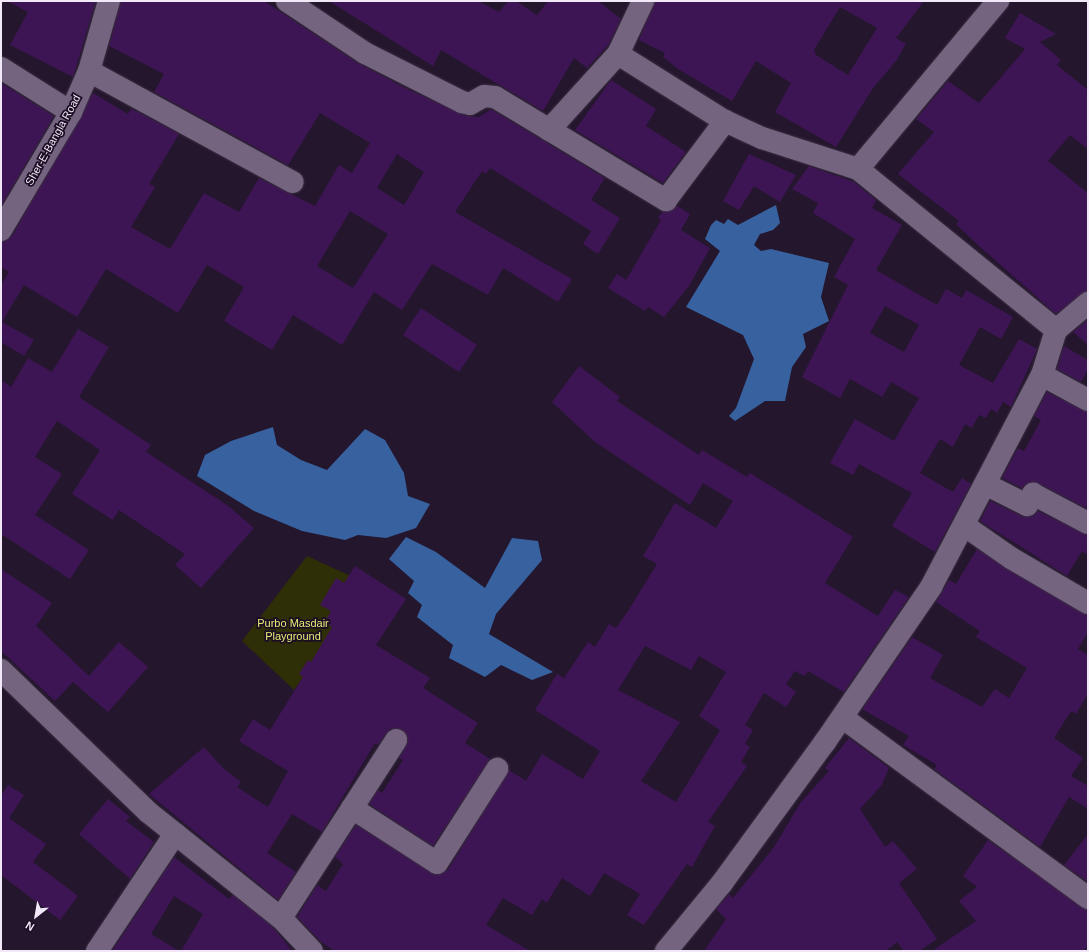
<!DOCTYPE html>
<style>
body{margin:0}
#map{position:relative;width:1089px;height:952px;overflow:hidden;background:#24162d;font-family:Helvetica,sans-serif}
div>[style]{position:absolute}
.green>*{inset:0;background:#2e2f06}
.water>*{inset:0;background:#37619f}
.building>*{inset:0;background:#3e1554}
.roads{filter:drop-shadow(0 0 1px #3b3042) drop-shadow(0 0 1px #3b3042)}
.street>*{height:22px;margin:-11px;padding:0 11px;transform-origin:11px;border-radius:11px;background:#746480}
span{translate:-50% -50%;white-space:nowrap;text-align:center;line-height:1.15;-webkit-text-stroke:3.5px #1b0d23;paint-order:stroke}
.street-label{font-size:11px;color:#f1e8f8}
.park-label{font-size:11px;color:#e7ec77}
.frame{position:absolute;inset:0;border:2px solid #f1e8f8;pointer-events:none}
.north{position:absolute;left:16px;top:896px;width:40px;height:40px;-webkit-text-stroke:3px #1b0d23;paint-order:stroke;rotate:211deg;font-size:11px;font-weight:700;line-height:16px;text-align:center;color:#f1e8f8}
.north::after{content:'';display:block;margin:auto;width:14px;height:18px;background:#f1e8f8;clip-path:polygon(50% 0,100% 100%,50% 72%,0 100%)}
</style>
<div id="map">
<div class="green">
<div style="clip-path:polygon(307px 556px,368px 584px,294px 690px,242px 641px)"></div>
</div>
<div class="water">
<div style="clip-path:polygon(776px 205px,780px 223px,773px 230px,760px 234px,754px 245px,761px 251px,771px 249px,829px 263px,821px 297px,829px 321px,803px 334px,806px 347px,792px 367px,785px 401px,765px 401px,735px 421px,729px 416px,736px 408px,754px 359px,743px 335px,686px 307px,720px 251px,705px 239px,711px 225px,716px 220px,724px 224px,728px 219px,738px 225px)"></div>
<div style="clip-path:polygon(273px 427px,277px 445px,301px 460px,327px 470px,365px 429px,385px 440px,404px 473px,408px 496px,430px 504px,416px 528px,386px 538px,358px 535px,345px 540px,302px 531px,254px 511px,197px 476px,205px 455px,231px 441px)"></div>
<div style="clip-path:polygon(406px 537px,436px 552px,485px 588px,512px 538px,538px 541px,542px 560px,496px 614px,489px 634px,553px 672px,532px 680px,501px 665px,485px 677px,449px 658px,453px 645px,417px 617px,422px 605px,408px 593px,414px 581px,389px 559px)"></div>
</div>
<div class="building">
<div style="clip-path:polygon(7px 1px,96px 1px,73px 77px,10px 45px,28px 12px)"></div>
<div style="clip-path:polygon(evenodd,121px 1px,264px 1px,358px 63px,405px 88px,467px 116px,479px 117px,491px 109px,605px 178px,591px 200px,620px 218px,598px 254px,583px 244px,591px 231px,490px 168px,486px 174px,482px 171px,455px 212px,572px 279px,558px 302px,503px 268px,488px 295px,432px 264px,402px 310px,374px 292px,342px 345px,293px 315px,272px 350px,224px 321px,244px 287px,207px 265px,178px 313px,106px 269px,77px 317px,24px 285px,2px 322px,34px 340px,24px 356px,1px 342px,1px 285px,9px 272px,1px 267px,1px 242px,12px 236px,93px 93px,128px 114px,131px 109px,140px 113px,179px 134px,149px 184px,155px 187px,131px 227px,170px 249px,204px 193px,239px 212px,259px 178px,315px 206px,339px 165px,352px 173px,370px 143px,320px 113px,288px 165px,154px 92px,164px 74px,109px 46px,121px 1px,397px 154px,424px 172px,404px 205px,377px 188px,397px 154px,121px 1px,350px 211px,388px 234px,353px 288px,317px 266px,350px 211px)"></div>
<div style="clip-path:polygon(329px 1px,478px 1px,499px 12px,508px 1px,516px 1px,537px 15px,548px 1px,598px 1px,621px 19px,609px 44px,587px 68px,574px 58px,543px 111px,441px 50px,433px 66px)"></div>
<div style="clip-path:polygon(evenodd,655px 1px,924px 1px,896px 38px,906px 44px,896px 61px,873px 88px,836px 147px,775px 112px,791px 83px,756px 61px,732px 101px,678px 69px,663px 57px,665px 53px,639px 40px,655px 1px,840px 7px,877px 28px,848px 75px,816px 55px,814px 50px,840px 7px)"></div>
<div style="clip-path:polygon(1020px 13px,1056px 34px,1040px 42px,1061px 60px,1057px 65px,1088px 90px,1088px 149px,1070px 135px,1048px 161px,1088px 193px,1088px 291px,1056px 314px,980px 247px,956px 224px,959px 221px,898px 174px,934px 132px,916px 119px,948px 81px,979px 103px,1025px 49px,1005px 38px)"></div>
<div style="clip-path:polygon(611px 80px,656px 109px,646px 126px,686px 152px,663px 183px,575px 130px)"></div>
<div style="clip-path:polygon(1px 83px,54px 116px,1px 206px)"></div>
<div style="clip-path:polygon(749px 154px,796px 175px,780px 202px,754px 186px,739px 210px,723px 201px)"></div>
<div style="clip-path:polygon(evenodd,809px 166px,854px 182px,876px 200px,872px 208px,902px 225px,876px 270px,937px 305px,946px 289px,962px 298px,966px 290px,1013px 317px,1001px 339px,980px 327px,959px 365px,993px 383px,1019px 339px,1037px 349px,1011px 407px,1003px 402px,997px 413px,991px 409px,986px 418px,979px 415px,972px 428px,965px 424px,953px 447px,940px 439px,920px 473px,953px 492px,962px 478px,971px 484px,935px 552px,892px 526px,912px 493px,859px 464px,853px 475px,830px 463px,855px 419px,894px 441px,919px 398px,891px 382px,882px 397px,850px 379px,840px 398px,802px 377px,848px 285px,834px 277px,855px 239px,813px 213px,818px 203px,792px 189px,809px 166px,885px 306px,919px 325px,904px 352px,870px 333px,885px 306px)"></div>
<div style="clip-path:polygon(677px 206px,690px 214px,681px 230px,710px 248px,689px 286px,664px 317px,648px 307px,645px 311px,608px 288px,617px 274px,626px 280px,661px 220px,658px 218px,662px 212px,671px 211px)"></div>
<div style="clip-path:polygon(421px 308px,477px 345px,459px 372px,403px 335px)"></div>
<div style="clip-path:polygon(1088px 319px,1088px 345px,1073px 332px)"></div>
<div style="clip-path:polygon(78px 329px,109px 347px,79px 397px,151px 445px,146px 452px,227px 505px,254px 528px,201px 588px,175px 565px,185px 554px,119px 510px,113px 520px,72px 494px,100px 450px,57px 421px,35px 457px,62px 474px,35px 515px,89px 550px,70px 579px,1px 534px,1px 380px,11px 387px,28px 358px,52px 372px)"></div>
<div style="clip-path:polygon(1064px 346px,1088px 360px,1088px 369px,1081px 382px,1057px 369px)"></div>
<div style="clip-path:polygon(evenodd,579px 366px,620px 397px,617px 401px,699px 455px,702px 450px,747px 477px,750px 473px,853px 537px,825px 583px,878px 616px,895px 590px,909px 597px,844px 692px,808px 671px,805px 676px,795px 671px,786px 684px,796px 692px,786px 707px,764px 693px,745px 725px,753px 730px,745px 744px,750px 747px,741px 762px,747px 766px,708px 822px,715px 826px,692px 867px,687px 864px,644px 925px,627px 915px,640px 894px,604px 873px,590px 896px,562px 878px,547px 903px,542px 899px,532px 915px,503px 898px,486px 925px,530px 951px,335px 951px,321px 942px,297px 917px,317px 885px,326px 891px,343px 864px,335px 857px,356px 825px,437px 875px,448px 870px,509px 770px,526px 781px,542px 754px,583px 779px,600px 751px,535px 710px,557px 674px,564px 678px,588px 642px,595px 647px,609px 624px,616px 628px,628px 611px,657px 564px,643px 556px,675px 503px,716px 528px,733px 501px,703px 483px,690px 505px,595px 442px,552px 402px,579px 366px,645px 646px,691px 670px,699px 656px,726px 672px,699px 716px,720px 730px,676px 802px,641px 781px,680px 722px,618px 690px,645px 646px)"></div>
<div style="clip-path:polygon(1047px 392px,1088px 412px,1088px 509px,1038px 483px,1027px 483px,1022px 488px,1002px 478px,1018px 448px,1024px 451px,1041px 420px,1034px 416px)"></div>
<div style="clip-path:polygon(990px 501px,1022px 516px,1033px 516px,1038px 511px,1088px 535px,1088px 555px,1082px 551px,1067px 576px,980px 521px)"></div>
<div style="clip-path:polygon(977px 549px,1088px 615px,1088px 632px,1078px 649px,1088px 655px,1088px 694px,1076px 714px,1071px 711px,1054px 738px,1083px 758px,1071px 776px,1088px 786px,1088px 809px,1069px 797px,1040px 847px,934px 769px,937px 765px,903px 745px,909px 736px,862px 709px,912px 637px,943px 655px,930px 678px,982px 707px,995px 689px,1009px 698px,1027px 668px,976px 637px,980px 631px,936px 602px,949px 580px,956px 584px)"></div>
<div style="clip-path:polygon(355px 566px,406px 599px,376px 645px,430px 678px,423px 688px,478px 723px,465px 743px,490px 759px,433px 846px,369px 804px,378px 790px,382px 793px,403px 760px,399px 758px,408px 741px,403px 730px,390px 729px,378px 745px,375px 743px,322px 832px,292px 814px,267px 853px,296px 872px,278px 900px,149px 794px,204px 747px,223px 768px,241px 782px,237px 787px,268px 807px,288px 771px,239px 741px,253px 719px,270px 730px,303px 677px,299px 674px,308px 660px,311px 662px,332px 627px,325px 622px,331px 611px,320px 605px,336px 578px,344px 583px)"></div>
<div style="clip-path:polygon(1px 569px,52px 603px,36px 626px,89px 676px,119px 642px,148px 667px,108px 712px,73px 682px,55px 701px,1px 651px)"></div>
<div style="clip-path:polygon(849px 738px,889px 768px,881px 786px,860px 809px,885px 847px,893px 841px,917px 869px,899px 883px,937px 939px,919px 951px,904px 951px,897px 942px,886px 951px,704px 951px,726px 919px,716px 909px,729px 894px,733px 898px,774px 847px,801px 802px,829px 771px,825px 768px)"></div>
<div style="clip-path:polygon(8px 785px,24px 795px,9px 818px,46px 844px,33px 862px,78px 896px,60px 920px,1px 875px,1px 796px)"></div>
<div style="clip-path:polygon(108px 799px,130px 817px,126px 821px,154px 842px,130px 879px,79px 834px)"></div>
<div style="clip-path:polygon(1088px 834px,1088px 882px,1064px 865px)"></div>
<div style="clip-path:polygon(988px 840px,1088px 910px,1088px 946px,1084px 951px,932px 951px,976px 921px,959px 901px,977px 887px,963px 876px)"></div>
<div style="clip-path:polygon(174px 857px,229px 899px,233px 895px,273px 927px,292px 951px,181px 951px,203px 914px,174px 896px,151px 934px,179px 951px,112px 951px)"></div>
</div>
<div class="roads">
<div class="street">
<div style="left:287px;top:1px;width:94px;rotate:33.7deg"></div>
<div style="left:365px;top:53px;width:109px;rotate:26.8deg"></div>
<div style="left:462px;top:102px;width:8px;rotate:14deg"></div>
<div style="left:470px;top:104px;width:16px;rotate:-30deg"></div>
<div style="left:484px;top:96px;width:11px;rotate:5deg"></div>
<div style="left:495px;top:97px;width:200px;rotate:31.1deg"></div>
<div style="left:666px;top:200px;width:99px;rotate:-53.2deg"></div>
<div style="left:725px;top:121px;width:41px;rotate:24.7deg"></div>
<div style="left:762px;top:138px;width:101px;rotate:17.9deg"></div>
<div style="left:858px;top:169px;width:255px;rotate:39.1deg"></div>
<div style="left:618px;top:54px;width:126px;rotate:32.1deg"></div>
<div style="left:1px;top:68px;width:83px;rotate:32.2deg"></div>
<div style="left:89px;top:71px;width:232px;rotate:28.6deg"></div>
<div style="left:549px;top:130px;width:103px;rotate:-47.8deg"></div>
<div style="left:618px;top:54px;width:59px;rotate:-64.7deg"></div>
<div style="left:858px;top:169px;width:219px;rotate:-50.2deg"></div>
<div style="left:1px;top:230px;width:137px;rotate:-59.3deg"></div>
<div style="left:71px;top:112px;width:45px;rotate:-66.3deg"></div>
<div style="left:89px;top:71px;width:73px;rotate:-74.1deg"></div>
<div style="left:1042px;top:375px;width:52px;rotate:28.5deg"></div>
<div style="left:987px;top:485px;width:45px;rotate:26.6deg"></div>
<div style="left:1027px;top:505px;width:13px;rotate:-61deg"></div>
<div style="left:1033px;top:494px;width:62px;rotate:27.8deg"></div>
<div style="left:965px;top:526px;width:56px;rotate:34.8deg"></div>
<div style="left:1011px;top:558px;width:89px;rotate:30.3deg"></div>
<div style="left:1px;top:670px;width:204px;rotate:44deg"></div>
<div style="left:148px;top:812px;width:170px;rotate:38.6deg"></div>
<div style="left:281px;top:918px;width:45px;rotate:46.8deg"></div>
<div style="left:843px;top:718px;width:304px;rotate:36.3deg"></div>
<div style="left:352px;top:808px;width:101px;rotate:32.9deg"></div>
<div style="left:437px;top:863px;width:112px;rotate:-57.4deg"></div>
<div style="left:281px;top:918px;width:212px;rotate:-57.1deg"></div>
<div style="left:97px;top:951px;width:141px;rotate:-56.3deg"></div>
<div style="left:666px;top:951px;width:88px;rotate:-50.5deg"></div>
<div style="left:722px;top:883px;width:175px;rotate:-53.9deg"></div>
<div style="left:825px;top:742px;width:188px;rotate:-55.6deg"></div>
<div style="left:931px;top:587px;width:239px;rotate:-62.4deg"></div>
<div style="left:1042px;top:375px;width:47px;rotate:-72.7deg"></div>
<div style="left:1056px;top:330px;width:42px;rotate:-40.2deg"></div>
</div>
</div>
<div class="street-label">
<span style="left:53px;top:140px;rotate:-61deg">Sher-E-Bangla Road</span>
</div>
<div class="park-label">
<span style="left:293px;top:630px">Purbo Masdair<br>Playground</span>
</div>
<div class="frame"></div>
<div class="north">N</div>
</div>
